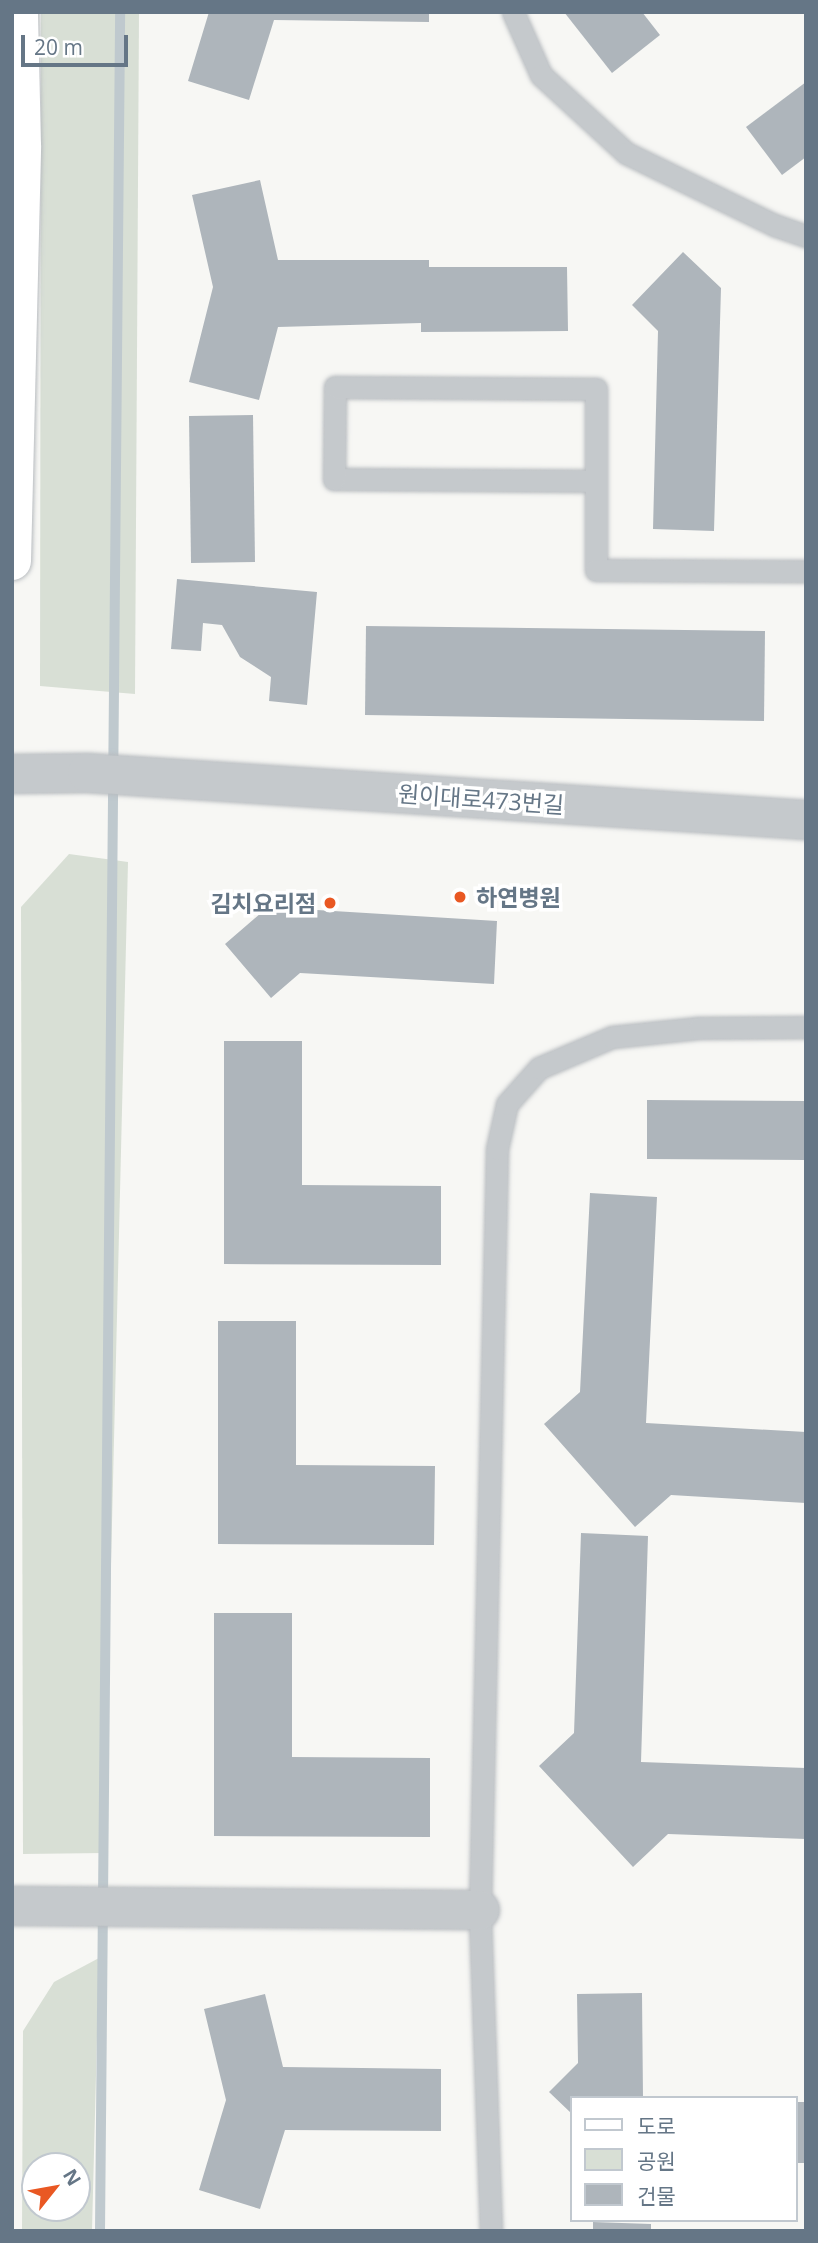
<!DOCTYPE html>
<meta charset="utf-8">
<style>
body{margin:0}
#map{position:relative;width:818px;height:2243px;overflow:hidden;background:#f7f7f4;font-family:"Open Sans","Noto Sans KR",sans-serif}
div>[style]{position:absolute}
.green>*{inset:0;background:#d8dfd5}
.stream>*{height:10px;margin:-5px;padding:0 5px;transform-origin:5px;border-radius:5px;background:#bfc9ce}
.building>*{inset:0;background:#aeb5bb}
.roads{filter:drop-shadow(0 0 2px #b8bcc0) drop-shadow(0 0 2px #b8bcc0)}
.lane>*{height:21px;margin:-10.5px;padding:0 10.5px;transform-origin:10.5px;border-radius:10.5px;background:#c5c9cc}
.street>*{height:38px;margin:-19px;padding:0 19px;transform-origin:19px;border-radius:19px;background:#c5c9cc}
.primary>*{height:38px;margin:-19px;padding:0 19px;transform-origin:19px;border-radius:19px;background:#fff}
.dots>*{width:19px;height:19px;translate:-50% -50%;box-sizing:border-box;border:4px solid #fff;border-radius:50%}
span{translate:-50% -50%;white-space:nowrap;text-align:center;line-height:1.15;-webkit-text-stroke:7px #fff;paint-order:stroke}
.street-label{font-size:23px;color:#657686}
.poi-label{font-size:23px;color:#657686;font-weight:700}
.left{translate:0 -50%;text-align:left}
.right{translate:-100% -50%;text-align:right}
.frame{position:absolute;inset:0;border:14px solid #657686;pointer-events:none}
.legend{position:absolute;left:570px;top:2096px;width:228px;height:126px;box-sizing:border-box;background:#fff;border:2px solid #c1c8cf;margin:0;padding:9px 12px;list-style:none;font-size:21px;color:#657686}
.legend li{display:flex;align-items:center;gap:14px;height:35px}
.legend b{width:35px;border:2px solid #c1c8cf}
.north{position:absolute;left:21px;top:2152px;width:70px;height:70px;box-sizing:border-box;background:#fff;border:2px solid #c1c8cf;border-radius:50%;rotate:59deg;font-size:19px;font-weight:700;line-height:28px;text-align:center;color:#657686}
.north::after{content:'';display:block;margin:auto;width:24px;height:32px;background:#e95823;clip-path:polygon(50% 0,100% 100%,50% 72%,0 100%)}
.scale{position:absolute;left:21px;top:35px;width:107px;height:32px;box-sizing:border-box;border:4px solid #657686;border-top:0;padding-left:9px;font-size:21px;line-height:24px;white-space:nowrap;color:#657686;-webkit-text-stroke:5px #fff;paint-order:stroke}
</style>
<div id="map">
<div class="green">
<div style="clip-path:polygon(41px 12px,139px 12px,135px 694px,40px 686px)"></div>
<div style="clip-path:polygon(69px 854px,128px 862px,104px 1853px,23px 1854px,21px 907px)"></div>
<div style="clip-path:polygon(evenodd,99px 1958px,92px 2231px,22px 2231px,23px 2031px,54px 1982px,99px 1958px,35px 2166px,77px 2166px,77px 2208px,35px 2208px,35px 2166px)"></div>
</div>
<div class="stream">
<div style="left:100px;top:2231px;width:2219px;rotate:-89.48deg"></div>
</div>
<div class="building">
<div style="clip-path:polygon(209px 12px,429px 12px,429px 22px,274px 20px,249px 100px,188px 81px)"></div>
<div style="clip-path:polygon(564px 12px,642px 12px,660px 35px,612px 73px)"></div>
<div style="clip-path:polygon(806px 82px,806px 157px,782px 175px,746px 127px)"></div>
<div style="clip-path:polygon(260px 180px,278px 260px,429px 260px,429px 267px,567px 267px,568px 331px,421px 332px,421px 323px,278px 327px,259px 400px,189px 382px,213px 287px,192px 195px)"></div>
<div style="clip-path:polygon(683px 252px,721px 288px,714px 531px,653px 529px,658px 331px,632px 305px)"></div>
<div style="clip-path:polygon(253px 415px,255px 562px,191px 563px,189px 416px)"></div>
<div style="clip-path:polygon(177px 579px,317px 592px,307px 705px,269px 701px,271px 677px,240px 657px,222px 625px,203px 623px,201px 651px,171px 649px)"></div>
<div style="clip-path:polygon(366px 626px,765px 631px,764px 721px,365px 715px)"></div>
<div style="clip-path:polygon(268px 907px,497px 921px,494px 984px,300px 973px,271px 998px,225px 944px)"></div>
<div style="clip-path:polygon(224px 1041px,302px 1041px,302px 1185px,441px 1186px,441px 1265px,224px 1264px)"></div>
<div style="clip-path:polygon(647px 1100px,806px 1101px,806px 1160px,647px 1159px)"></div>
<div style="clip-path:polygon(590px 1193px,657px 1197px,646px 1423px,806px 1432px,806px 1503px,671px 1495px,635px 1527px,544px 1424px,580px 1392px)"></div>
<div style="clip-path:polygon(218px 1321px,296px 1321px,296px 1465px,435px 1466px,434px 1545px,218px 1544px)"></div>
<div style="clip-path:polygon(581px 1533px,648px 1536px,641px 1762px,806px 1768px,806px 1839px,668px 1834px,633px 1867px,539px 1766px,574px 1733px)"></div>
<div style="clip-path:polygon(214px 1613px,292px 1613px,292px 1757px,430px 1758px,430px 1837px,214px 1836px)"></div>
<div style="clip-path:polygon(642px 1993px,643px 2098px,571px 2098px,571px 2113px,549px 2092px,578px 2063px,577px 1994px)"></div>
<div style="clip-path:polygon(265px 1994px,283px 2067px,441px 2069px,441px 2131px,285px 2130px,260px 2209px,199px 2190px,226px 2100px,204px 2009px)"></div>
<div style="clip-path:polygon(795px 2102px,806px 2102px,806px 2163px,795px 2163px)"></div>
<div style="clip-path:polygon(593px 2222px,651px 2224px,651px 2231px,593px 2231px)"></div>
</div>
<div class="roads">
<div class="lane">
<div style="left:513px;top:12px;width:69px;rotate:66deg"></div>
<div style="left:541px;top:75px;width:115px;rotate:42.5deg"></div>
<div style="left:626px;top:153px;width:165px;rotate:25.9deg"></div>
<div style="left:774px;top:225px;width:34px;rotate:19deg"></div>
<div style="left:595px;top:481px;width:261px;rotate:-179.6deg"></div>
<div style="left:334px;top:479px;width:92px;rotate:-89.4deg"></div>
<div style="left:335px;top:387px;width:261px;rotate:0.4deg"></div>
<div style="left:596px;top:389px;width:181px;rotate:90deg"></div>
<div style="left:596px;top:570px;width:210px;rotate:0.3deg"></div>
<div style="left:491px;top:2231px;width:321px;rotate:-92deg"></div>
<div style="left:480px;top:1910px;width:761px;rotate:-88.72deg"></div>
<div style="left:497px;top:1149px;width:46px;rotate:-77.5deg"></div>
<div style="left:507px;top:1104px;width:48px;rotate:-48.4deg"></div>
<div style="left:539px;top:1068px;width:79px;rotate:-23deg"></div>
<div style="left:612px;top:1037px;width:87px;rotate:-5.9deg"></div>
<div style="left:699px;top:1028px;width:107px;rotate:-0.5deg"></div>
</div>
<div class="street">
<div style="left:12px;top:774px;width:75px;rotate:-0.8deg"></div>
<div style="left:87px;top:773px;width:721px;rotate:3.74deg"></div>
<div style="left:12px;top:1906px;width:468px;rotate:0.5deg"></div>
</div>
<div class="primary">
<div style="left:12px;top:561px;width:415px;rotate:-88.6deg"></div>
<div style="left:22px;top:146px;width:134px;rotate:-91.3deg"></div>
</div>
</div>
<div class="dots">
<div style="left:460px;top:897px;background:#e95823"></div>
<div style="left:330px;top:903px;background:#e95823"></div>
</div>
<div class="street-label">
<span style="left:481px;top:799px;rotate:4deg">원이대로473번길</span>
</div>
<div class="poi-label">
<span class="left" style="left:476px;top:897px">하연병원</span>
<span class="right" style="left:316px;top:903px">김치요리점</span>
</div>
<div class="frame"></div>
<ul class="legend">
<li><b style="height:9px;background:#fff"></b>도로</li>
<li><b style="height:19px;background:#d8dfd5"></b>공원</li>
<li><b style="height:19px;background:#aeb5bb"></b>건물</li>
</ul>
<div class="north">N</div>
<div class="scale">20 m</div>
</div>
